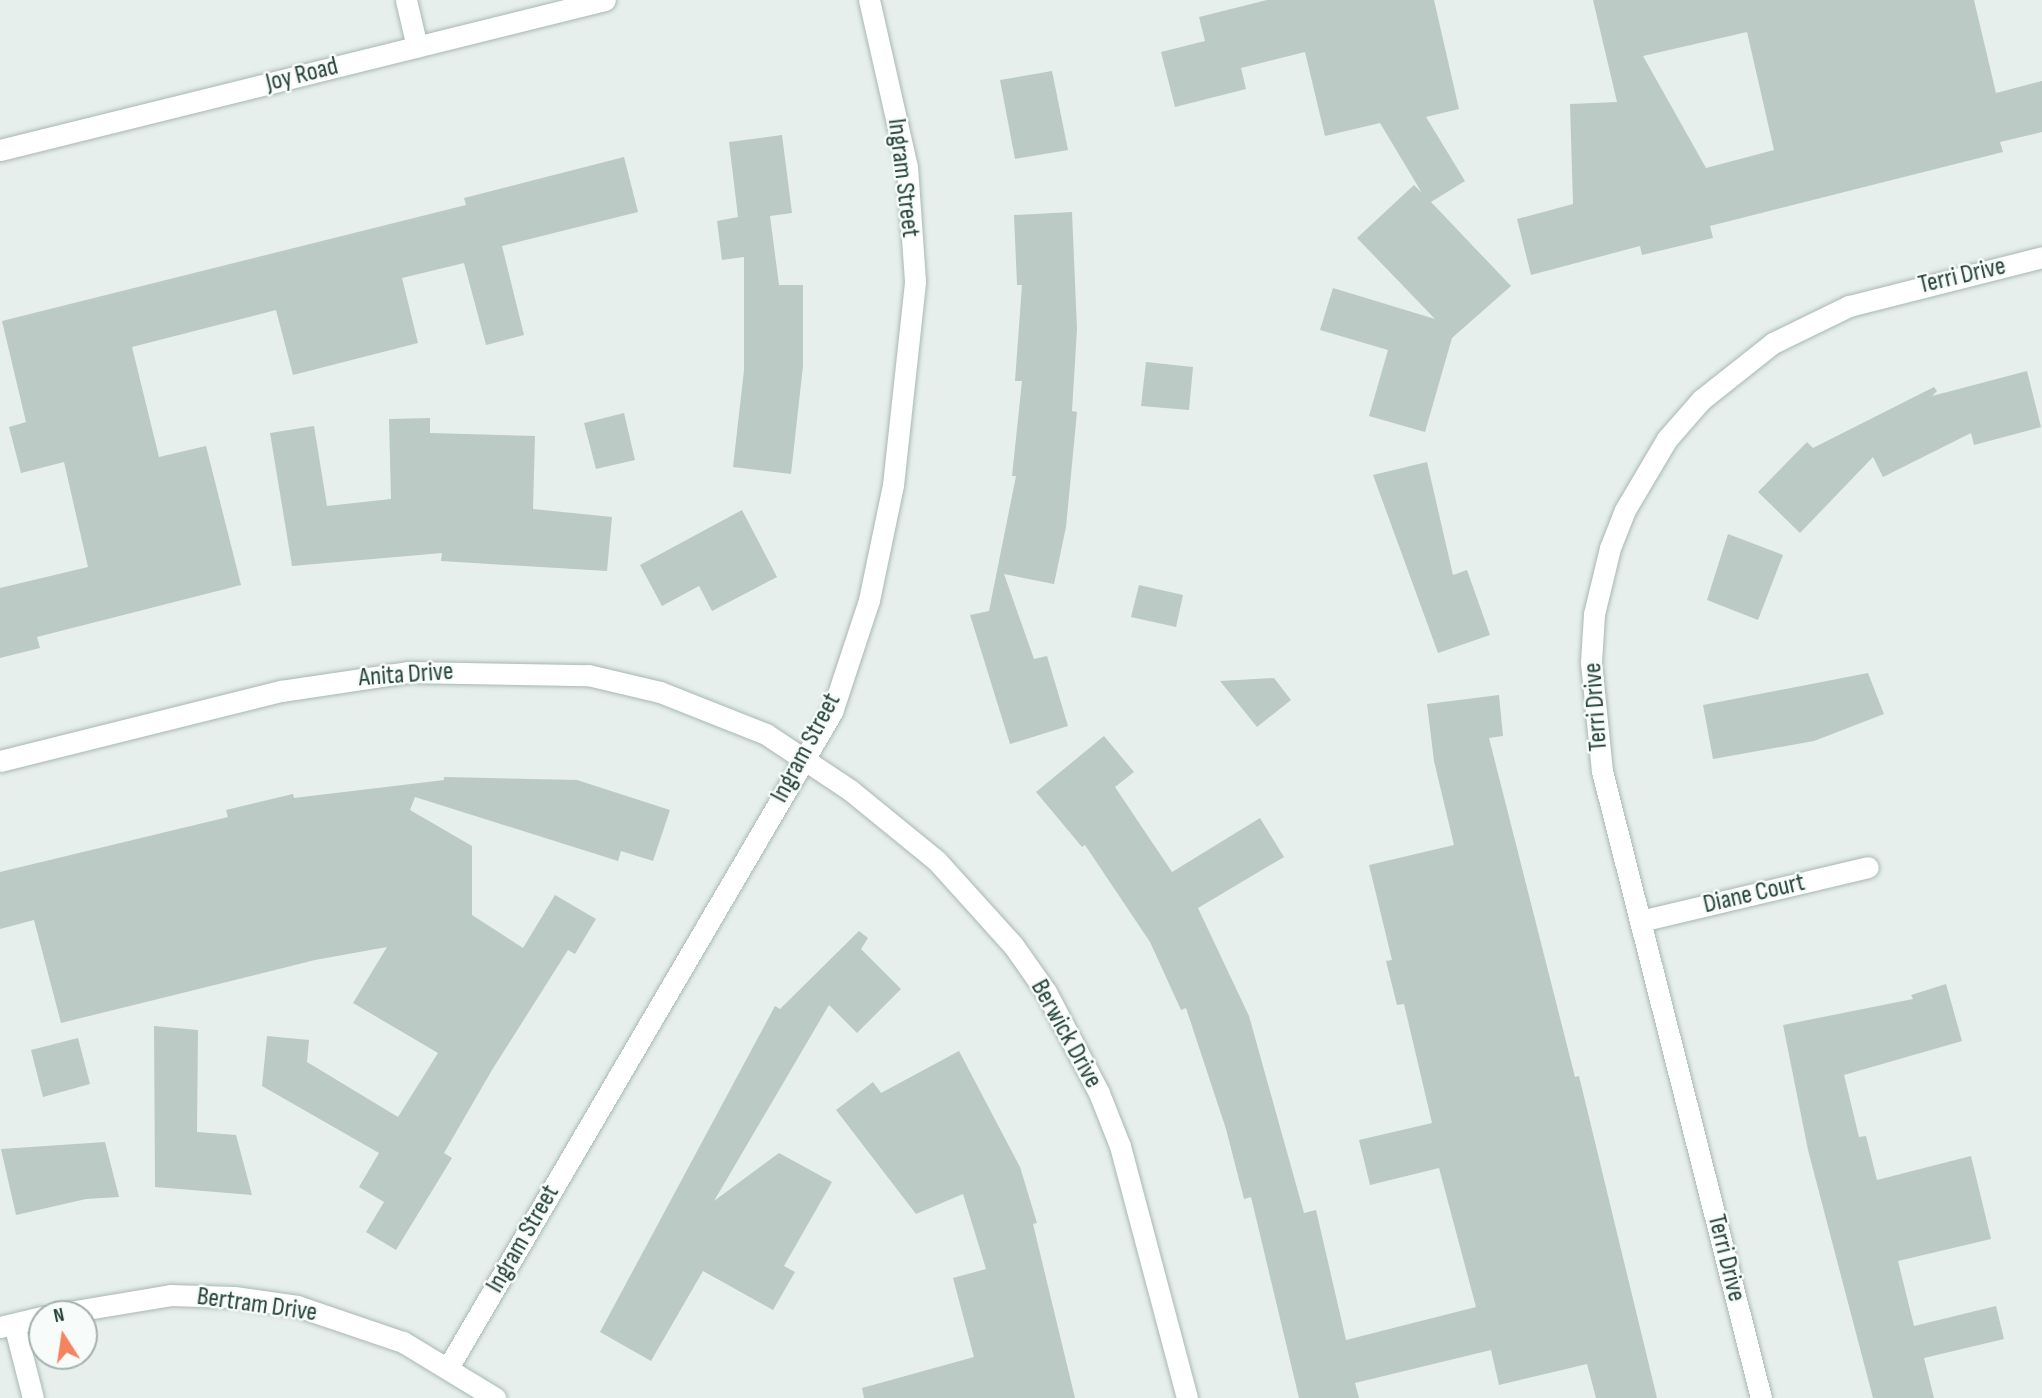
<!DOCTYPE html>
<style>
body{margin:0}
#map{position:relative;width:2042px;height:1398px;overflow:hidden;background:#e6efeb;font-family:"Sofia Sans Condensed",sans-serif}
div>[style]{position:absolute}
.building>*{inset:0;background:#bbcac4}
.roads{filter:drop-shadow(0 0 2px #a8b8b2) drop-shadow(0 0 2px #a8b8b2)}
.minor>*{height:21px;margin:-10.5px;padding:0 10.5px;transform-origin:10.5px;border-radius:10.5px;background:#fff}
span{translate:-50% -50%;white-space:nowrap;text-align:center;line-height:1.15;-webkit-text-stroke:5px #f7fbf9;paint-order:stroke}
.street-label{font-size:26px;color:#24423a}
.north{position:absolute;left:28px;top:1300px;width:70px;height:70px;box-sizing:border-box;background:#f7fbf9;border:2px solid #a3b1ad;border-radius:50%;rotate:348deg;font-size:19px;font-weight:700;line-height:28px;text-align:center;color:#24423a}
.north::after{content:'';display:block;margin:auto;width:24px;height:32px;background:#f4845f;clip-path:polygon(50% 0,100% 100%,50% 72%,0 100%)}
</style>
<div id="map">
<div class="building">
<div style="clip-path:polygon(1267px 0,1434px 0,1459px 109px,1426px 117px,1465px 181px,1431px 202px,1511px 286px,1452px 338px,1425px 432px,1369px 416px,1388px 350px,1320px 330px,1333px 288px,1435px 319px,1357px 238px,1414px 185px,1422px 193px,1380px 123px,1325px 136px,1305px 52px,1241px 68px,1246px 89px,1175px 107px,1161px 52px,1205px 41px,1199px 17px)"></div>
<div style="clip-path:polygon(evenodd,1593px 0,1974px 0,1996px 93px,2042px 81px,2042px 132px,2000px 142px,2003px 152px,1710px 226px,1713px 238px,1642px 255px,1640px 246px,1531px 275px,1517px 219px,1573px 204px,1570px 104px,1617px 102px,1593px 0,1747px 32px,1774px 150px,1706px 168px,1643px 56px,1747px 32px)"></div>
<div style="clip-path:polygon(1052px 71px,1068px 150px,1015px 159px,1000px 80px)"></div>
<div style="clip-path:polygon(782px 135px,792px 213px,770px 216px,779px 285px,803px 285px,803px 366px,791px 474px,733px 467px,744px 370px,744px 257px,722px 260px,717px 221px,738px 217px,729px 142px)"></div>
<div style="clip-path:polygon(624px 157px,638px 212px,502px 246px,524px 335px,486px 345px,464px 263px,402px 278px,418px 343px,293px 375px,276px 310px,132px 347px,159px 457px,206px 446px,241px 585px,37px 637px,40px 648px,0 658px,0 588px,88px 567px,64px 462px,21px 473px,9px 427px,26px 422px,2px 321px,466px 205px,464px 198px)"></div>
<div style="clip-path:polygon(1072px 212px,1077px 329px,1072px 411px,1077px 412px,1066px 527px,1054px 584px,1004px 574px,1034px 659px,1047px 656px,1068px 726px,1010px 744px,970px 615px,989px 611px,1016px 476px,1012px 476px,1022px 381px,1015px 381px,1022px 285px,1017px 285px,1014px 215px)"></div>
<div style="clip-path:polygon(1146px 362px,1193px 367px,1189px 410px,1141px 406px)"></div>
<div style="clip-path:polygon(2027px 371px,2041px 427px,1974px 445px,1971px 433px,1883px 477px,1873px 457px,1800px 533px,1758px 492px,1807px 442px,1813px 448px,1934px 387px,1937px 391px,1932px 396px)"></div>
<div style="clip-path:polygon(624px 413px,635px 460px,596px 469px,584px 423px)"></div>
<div style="clip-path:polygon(430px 418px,430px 433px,535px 436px,533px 509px,612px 517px,607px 571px,441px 561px,442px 553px,292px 566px,270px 433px,314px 426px,327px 506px,391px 499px,389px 419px)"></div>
<div style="clip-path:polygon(1427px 462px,1453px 575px,1467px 570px,1490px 635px,1438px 653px,1373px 475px)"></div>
<div style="clip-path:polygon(742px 510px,777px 577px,712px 611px,699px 586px,662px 606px,640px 565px)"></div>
<div style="clip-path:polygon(1728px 534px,1783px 555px,1758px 620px,1707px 600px)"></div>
<div style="clip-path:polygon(1139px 585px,1183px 595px,1176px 627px,1131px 617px)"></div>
<div style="clip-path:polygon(1868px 673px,1884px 714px,1814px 741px,1713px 759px,1703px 705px)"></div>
<div style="clip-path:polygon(1274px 678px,1291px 700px,1257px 727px,1220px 681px)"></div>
<div style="clip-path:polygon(1499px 695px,1503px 736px,1489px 738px,1575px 1077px,1579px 1076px,1657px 1398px,1596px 1398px,1587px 1364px,1499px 1385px,1491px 1350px,1355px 1383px,1359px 1398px,1299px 1398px,1251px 1197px,1244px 1199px,1226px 1129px,1186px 1008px,1181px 1010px,1150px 942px,1085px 845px,1082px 847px,1036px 792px,1104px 736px,1134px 772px,1115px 787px,1172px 872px,1260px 818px,1284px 857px,1198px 908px,1249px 1016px,1304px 1213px,1316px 1210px,1346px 1340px,1476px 1307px,1439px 1168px,1370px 1185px,1359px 1140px,1432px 1123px,1404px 1004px,1397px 1005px,1386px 961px,1392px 960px,1369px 865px,1454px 845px,1434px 761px,1427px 704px)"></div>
<div style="clip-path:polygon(444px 777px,577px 780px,670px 810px,653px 861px,621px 851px,618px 861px,415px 797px,410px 810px,472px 846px,472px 915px,523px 948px,555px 895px,596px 919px,575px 954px,568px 950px,492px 1070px,444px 1153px,452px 1158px,396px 1250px,366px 1232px,384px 1202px,359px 1187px,379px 1153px,262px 1086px,267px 1036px,309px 1040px,307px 1062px,398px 1117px,438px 1053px,353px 1003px,387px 947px,315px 960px,61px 1023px,34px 920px,0 929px,0 872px,228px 817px,226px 810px,293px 794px,294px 798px,444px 780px)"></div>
<div style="clip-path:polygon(859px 931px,868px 938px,861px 949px,901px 989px,857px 1033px,829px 1005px,714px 1201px,779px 1153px,832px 1182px,784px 1266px,795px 1272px,773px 1310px,703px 1271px,651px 1361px,600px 1332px,775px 1006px,780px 1009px)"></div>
<div style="clip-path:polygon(1946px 984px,1962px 1041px,1844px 1075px,1859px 1137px,1866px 1136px,1877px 1180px,1971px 1156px,1991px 1239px,1898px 1261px,1914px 1326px,1996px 1306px,2004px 1339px,1924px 1358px,1934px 1398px,1873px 1398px,1808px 1150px,1783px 1025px,1913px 999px,1911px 995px)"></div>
<div style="clip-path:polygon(154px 1026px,198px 1030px,197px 1132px,236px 1135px,252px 1195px,155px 1187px)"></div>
<div style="clip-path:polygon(78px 1038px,90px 1084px,43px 1097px,31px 1050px)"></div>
<div style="clip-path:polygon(959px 1051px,1020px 1167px,1037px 1223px,1033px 1224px,1075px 1398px,864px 1398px,862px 1388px,974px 1357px,953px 1278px,986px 1269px,963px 1194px,916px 1214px,836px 1110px,873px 1082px,881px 1093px)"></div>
<div style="clip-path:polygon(105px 1142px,119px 1197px,86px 1199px,16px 1215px,1px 1149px)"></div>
</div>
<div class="roads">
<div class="minor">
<div style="left:406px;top:0;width:48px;rotate:76.8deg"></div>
<div style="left:0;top:150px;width:623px;rotate:-13.92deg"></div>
<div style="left:0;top:761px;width:290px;rotate:-14deg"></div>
<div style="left:281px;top:691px;width:128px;rotate:-8.5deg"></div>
<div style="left:408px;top:672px;width:180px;rotate:1deg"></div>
<div style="left:588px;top:675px;width:74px;rotate:13.3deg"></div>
<div style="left:660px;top:692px;width:114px;rotate:21.6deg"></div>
<div style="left:766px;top:734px;width:101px;rotate:33.7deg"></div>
<div style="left:850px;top:790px;width:112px;rotate:39.2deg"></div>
<div style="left:937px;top:861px;width:113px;rotate:47.9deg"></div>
<div style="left:1013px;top:945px;width:57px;rotate:54.9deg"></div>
<div style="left:1046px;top:992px;width:114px;rotate:62.3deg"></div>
<div style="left:1099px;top:1093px;width:57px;rotate:68.4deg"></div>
<div style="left:1120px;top:1146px;width:261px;rotate:75.1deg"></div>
<div style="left:1640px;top:921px;width:234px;rotate:-13.3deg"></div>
<div style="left:57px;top:1314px;width:115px;rotate:-9.5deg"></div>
<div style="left:170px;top:1295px;width:64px;rotate:1.8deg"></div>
<div style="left:234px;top:1297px;width:64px;rotate:8.1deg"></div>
<div style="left:297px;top:1306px;width:112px;rotate:18.8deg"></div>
<div style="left:403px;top:1342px;width:108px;rotate:31.3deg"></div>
<div style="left:14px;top:1324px;width:76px;rotate:75.6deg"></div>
<div style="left:0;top:1327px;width:43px;rotate:-13.4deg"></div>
<div style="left:449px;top:1366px;width:758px;rotate:-59.65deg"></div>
<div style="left:832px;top:712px;width:118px;rotate:-71.7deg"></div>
<div style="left:869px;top:600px;width:117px;rotate:-78.2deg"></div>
<div style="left:893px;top:485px;width:205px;rotate:-83.8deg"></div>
<div style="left:915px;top:281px;width:114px;rotate:-94deg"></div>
<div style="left:907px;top:167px;width:171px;rotate:-102.8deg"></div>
<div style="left:1761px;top:1398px;width:647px;rotate:-104.23deg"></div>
<div style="left:1602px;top:771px;width:110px;rotate:-95.8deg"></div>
<div style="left:1591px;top:662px;width:48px;rotate:-86.4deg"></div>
<div style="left:1594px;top:614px;width:68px;rotate:-76.4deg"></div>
<div style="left:1610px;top:548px;width:41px;rotate:-68.5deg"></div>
<div style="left:1625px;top:510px;width:82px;rotate:-59.4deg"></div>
<div style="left:1667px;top:439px;width:52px;rotate:-48.9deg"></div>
<div style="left:1701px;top:400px;width:92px;rotate:-38.4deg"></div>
<div style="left:1773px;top:343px;width:85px;rotate:-26deg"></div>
<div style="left:1849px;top:306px;width:199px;rotate:-14.2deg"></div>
</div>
</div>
<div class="street-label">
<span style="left:302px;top:75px;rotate:-14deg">Joy Road</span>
<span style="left:903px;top:178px;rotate:83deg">Ingram Street</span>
<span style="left:1962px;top:276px;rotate:-13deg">Terri Drive</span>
<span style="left:406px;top:675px;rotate:-4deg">Anita Drive</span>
<span style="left:1596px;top:707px;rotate:-94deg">Terri Drive</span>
<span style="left:806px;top:748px;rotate:-62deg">Ingram Street</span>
<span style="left:1754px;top:894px;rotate:-13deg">Diane Court</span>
<span style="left:1066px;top:1034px;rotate:61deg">Berwick Drive</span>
<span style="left:523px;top:1239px;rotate:-60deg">Ingram Street</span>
<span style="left:1726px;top:1258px;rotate:76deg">Terri Drive</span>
<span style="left:257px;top:1305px;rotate:8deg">Bertram Drive</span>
</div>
<div class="north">N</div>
</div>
